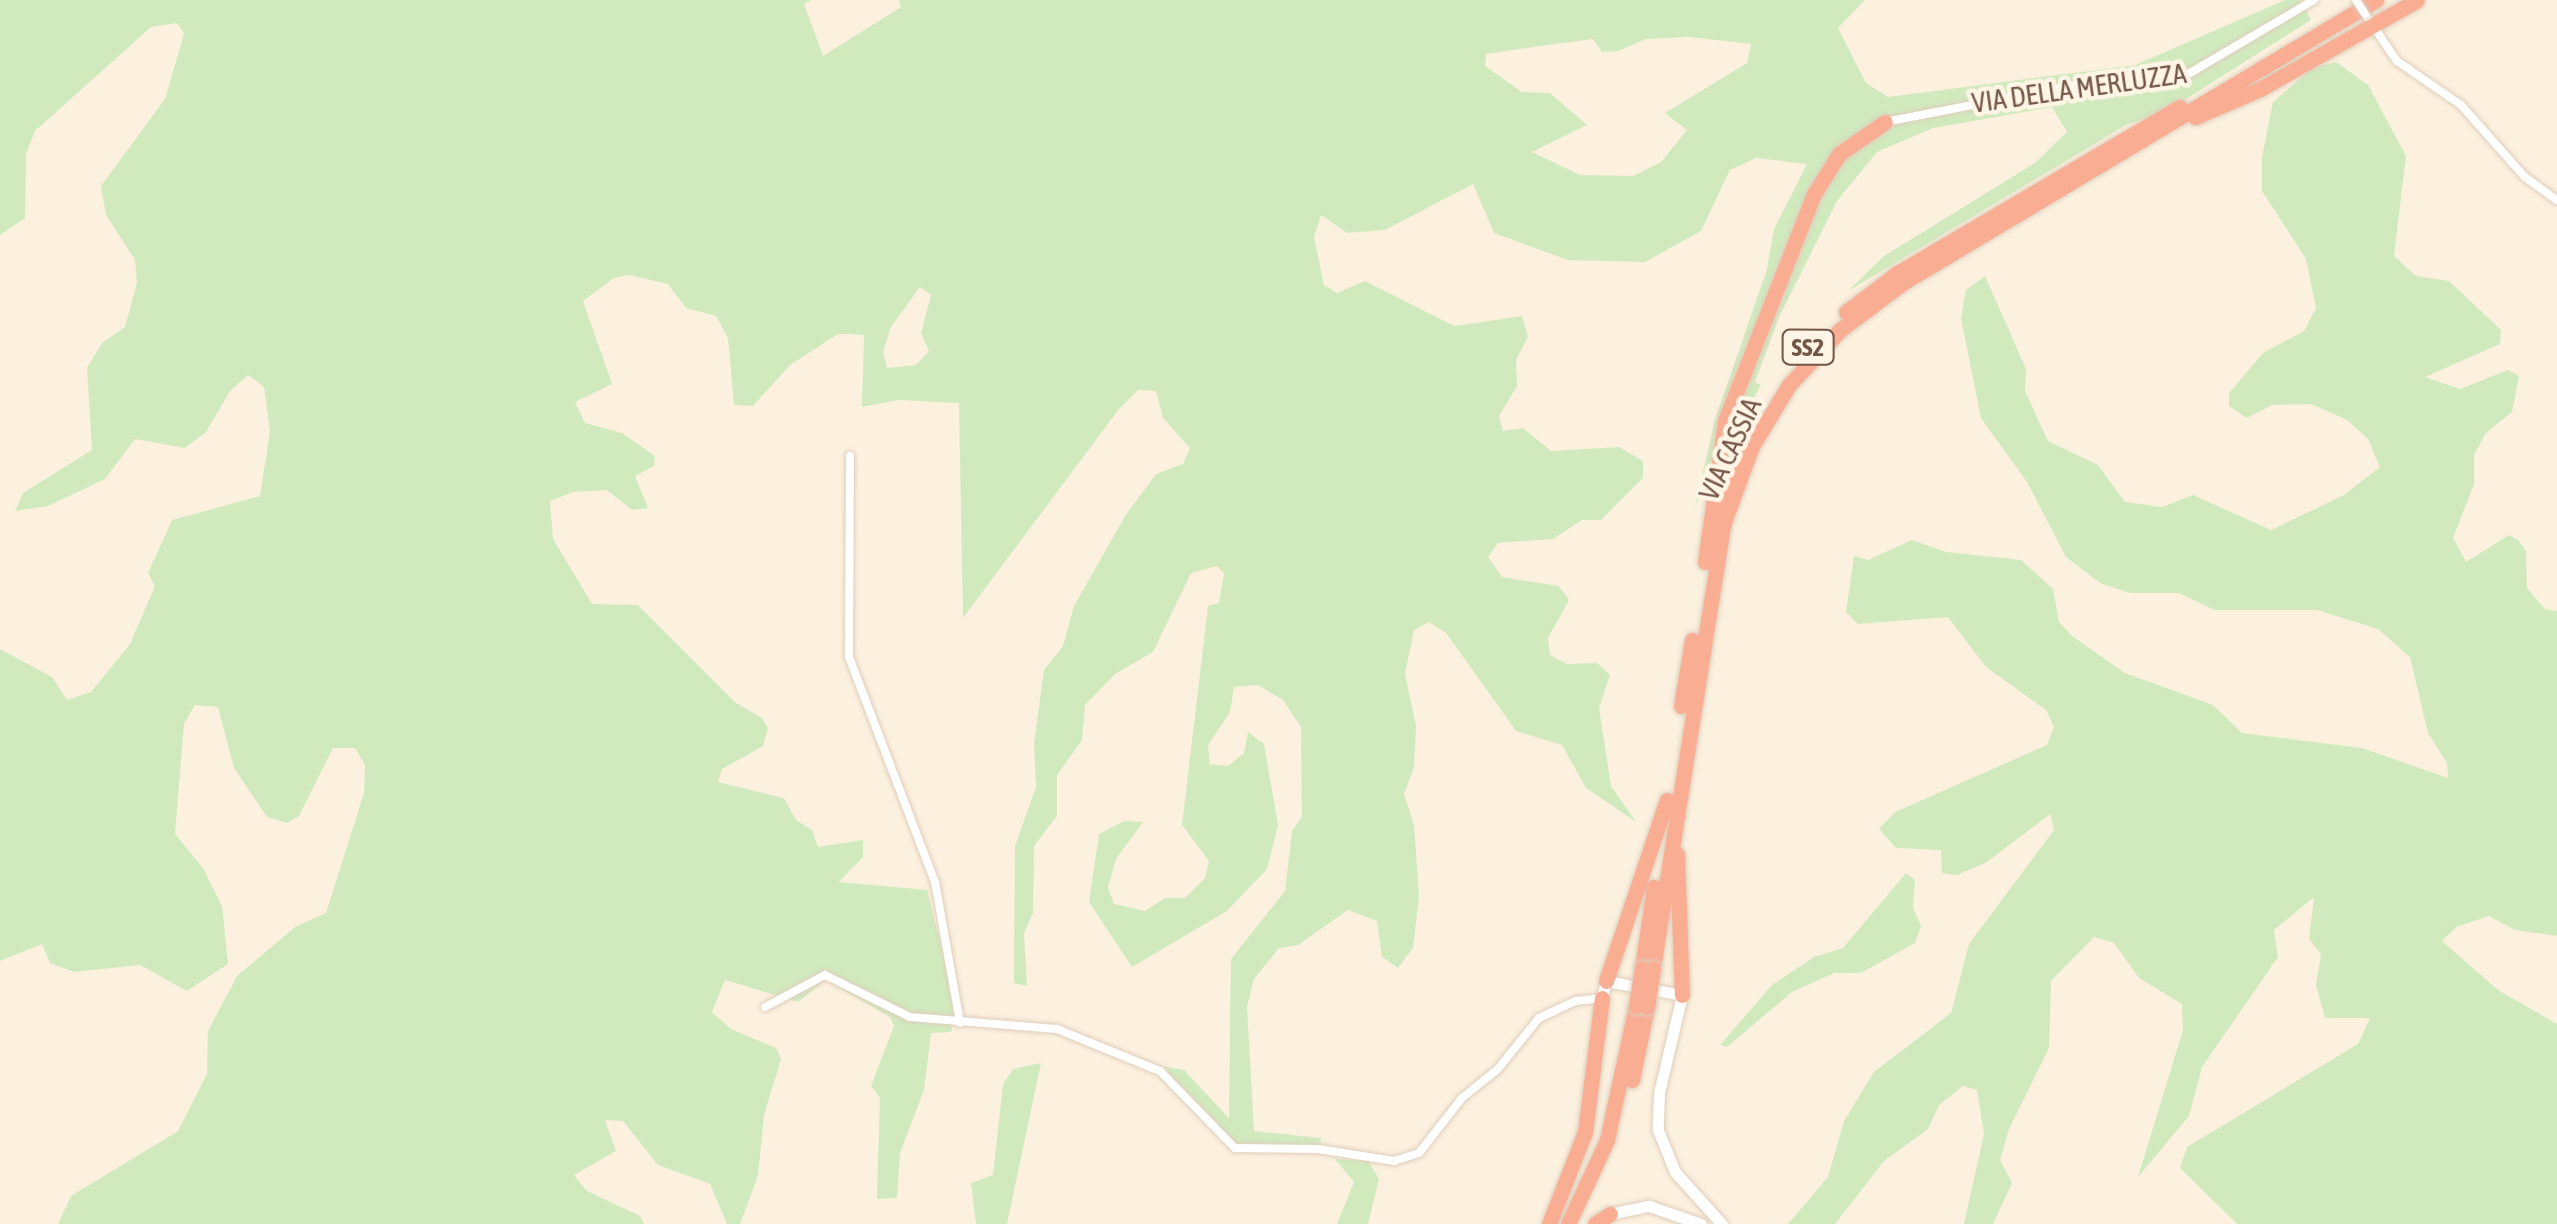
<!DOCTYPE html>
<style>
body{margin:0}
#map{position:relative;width:2557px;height:1224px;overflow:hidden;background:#fcf1df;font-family:"Asap Condensed",sans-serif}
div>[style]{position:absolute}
.green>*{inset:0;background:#d0eabe}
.roads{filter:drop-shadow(0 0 2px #e0cdbb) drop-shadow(0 0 2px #e0cdbb)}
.street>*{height:8px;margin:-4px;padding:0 4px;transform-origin:4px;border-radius:4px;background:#fff}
.secondary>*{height:11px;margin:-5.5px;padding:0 5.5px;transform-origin:5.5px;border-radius:5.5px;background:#fff}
.highway>*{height:15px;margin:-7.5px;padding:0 7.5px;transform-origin:7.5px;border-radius:7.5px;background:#f9ae94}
.bridges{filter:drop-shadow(0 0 2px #e0cdbb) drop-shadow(0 0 2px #e0cdbb)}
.street-bridge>*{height:8px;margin:-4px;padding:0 4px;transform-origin:4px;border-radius:4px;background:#fff}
.highway-bridge>*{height:15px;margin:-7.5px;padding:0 7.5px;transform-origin:7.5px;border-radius:7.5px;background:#f9ae94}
span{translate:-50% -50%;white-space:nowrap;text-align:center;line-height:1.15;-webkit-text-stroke:9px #fff5e6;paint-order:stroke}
.shield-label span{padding:2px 8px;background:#fff5e6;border:2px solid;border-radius:8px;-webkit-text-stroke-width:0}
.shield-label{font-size:25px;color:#735647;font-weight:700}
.street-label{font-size:28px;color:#735647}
</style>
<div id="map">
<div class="green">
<div style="clip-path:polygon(evenodd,0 0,811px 0,804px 4px,823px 56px,901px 7px,899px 0,1865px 0,1838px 28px,1866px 83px,1888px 97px,2135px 65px,2285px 0,2301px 0,2311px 20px,2167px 111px,2126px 125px,1848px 291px,1884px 256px,2035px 163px,2067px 132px,2052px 107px,1933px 128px,1877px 152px,1837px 201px,1779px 317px,1755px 382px,1761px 385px,1695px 506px,1715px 420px,1767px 269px,1774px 229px,1807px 164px,1756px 158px,1730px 170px,1701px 231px,1645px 262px,1568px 260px,1494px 233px,1473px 184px,1385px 230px,1347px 233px,1321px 215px,1314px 237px,1324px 285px,1337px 293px,1365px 281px,1454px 326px,1522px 316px,1528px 337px,1516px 360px,1517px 386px,1499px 416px,1503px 431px,1523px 428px,1551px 451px,1619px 447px,1643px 461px,1643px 478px,1601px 520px,1582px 520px,1553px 539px,1498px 543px,1488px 557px,1502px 577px,1559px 586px,1569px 600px,1548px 638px,1550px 655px,1567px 664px,1597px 663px,1610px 675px,1599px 708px,1611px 786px,1636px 822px,1586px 788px,1562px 745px,1516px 731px,1446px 633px,1429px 622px,1414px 630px,1405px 674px,1416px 726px,1414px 768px,1404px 794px,1414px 825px,1419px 896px,1413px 948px,1398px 968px,1382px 957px,1377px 921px,1348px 910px,1298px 945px,1279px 948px,1254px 979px,1247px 1007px,1254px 1131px,1321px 1138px,1320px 1145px,1245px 1149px,1222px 1137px,1163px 1066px,1184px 1070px,1229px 1118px,1231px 959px,1285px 891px,1292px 831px,1302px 816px,1301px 727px,1283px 700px,1258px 685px,1234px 687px,1230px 712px,1208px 745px,1210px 764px,1228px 766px,1244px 753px,1248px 732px,1264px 744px,1278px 825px,1267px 869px,1227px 911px,1132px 967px,1089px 902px,1099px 834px,1124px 821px,1143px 822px,1116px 859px,1108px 887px,1114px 904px,1145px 911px,1165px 898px,1185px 898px,1205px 878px,1209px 861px,1182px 825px,1208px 606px,1219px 603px,1224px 573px,1217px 566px,1191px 573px,1153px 652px,1115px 674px,1085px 705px,1082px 740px,1057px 775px,1057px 816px,1034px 846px,1033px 913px,1024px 933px,1027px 986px,1014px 983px,1015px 846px,1036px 787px,1034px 743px,1044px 670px,1063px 646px,1074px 606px,1125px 516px,1156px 474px,1183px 464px,1190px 448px,1163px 418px,1156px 391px,1138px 390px,1119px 409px,963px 618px,959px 403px,899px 400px,862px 407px,864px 335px,851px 334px,838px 334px,790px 365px,753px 406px,734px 405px,728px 338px,716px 316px,686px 308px,668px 284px,629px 275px,614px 278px,583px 301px,612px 384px,575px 402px,585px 423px,622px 433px,655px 456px,654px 466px,635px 476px,648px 508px,632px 510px,607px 490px,573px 492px,550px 501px,553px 539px,592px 604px,638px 605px,736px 703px,762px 718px,768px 728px,763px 746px,722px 769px,718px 782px,784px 798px,796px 820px,812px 830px,818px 847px,863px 840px,863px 857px,839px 882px,927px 890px,956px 1008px,951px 1032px,931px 1033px,924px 1090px,900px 1153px,897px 1198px,877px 1199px,880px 1098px,871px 1086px,894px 1026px,890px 1017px,826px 980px,798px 1002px,725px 980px,712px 1012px,731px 1029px,776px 1048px,781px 1059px,764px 1115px,758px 1176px,740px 1224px,727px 1224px,710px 1184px,658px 1165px,623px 1121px,605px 1120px,616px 1151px,574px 1175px,587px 1191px,640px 1216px,644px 1224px,58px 1224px,71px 1196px,178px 1131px,207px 1074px,208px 1031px,237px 976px,295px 927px,326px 913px,364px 793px,365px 765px,355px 748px,333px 748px,299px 816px,287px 823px,267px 817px,234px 768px,218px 707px,195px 705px,184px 724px,175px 834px,203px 868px,222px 906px,228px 964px,187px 991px,140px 965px,74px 972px,50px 963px,42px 944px,0 961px,0 649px,52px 677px,67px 700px,91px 692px,130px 644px,155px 586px,148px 573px,172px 520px,260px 496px,270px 431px,264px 387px,248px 375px,230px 391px,206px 432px,185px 448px,135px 439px,105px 479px,48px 506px,15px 511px,23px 493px,92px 450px,87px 368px,102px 343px,125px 327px,137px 283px,135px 260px,106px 215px,101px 186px,165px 99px,184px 34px,177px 23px,151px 27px,35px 131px,26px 154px,25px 218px,0 235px,0 0,1689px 37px,1751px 44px,1747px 63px,1665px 113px,1687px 130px,1661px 162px,1633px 176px,1580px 175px,1532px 152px,1587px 125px,1550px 93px,1522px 92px,1485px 66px,1486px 54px,1554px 44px,1593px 39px,1602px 52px,1618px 51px,1646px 39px,1689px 37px,0 0,920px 287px,931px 295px,921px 333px,929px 351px,916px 365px,887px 368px,883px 352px,891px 327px,920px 287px)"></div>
<div style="clip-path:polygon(2336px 62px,2368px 85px,2406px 156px,2394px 256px,2416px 276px,2449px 281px,2501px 330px,2500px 344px,2425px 377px,2460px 389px,2508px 370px,2519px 376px,2512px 412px,2486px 433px,2474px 455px,2474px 484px,2453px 538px,2466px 562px,2509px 535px,2518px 540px,2526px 551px,2527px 588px,2545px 609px,2557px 611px,2557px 936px,2515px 930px,2489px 916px,2456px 927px,2442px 941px,2498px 990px,2557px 1024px,2557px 1224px,2237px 1224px,2180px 1168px,2187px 1147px,2358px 1044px,2370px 1018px,2325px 1018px,2316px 985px,2321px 954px,2309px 939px,2314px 897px,2274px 930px,2278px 957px,2202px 1067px,2189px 1116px,2138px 1177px,2183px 1030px,2182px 1004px,2139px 978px,2114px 943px,2094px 937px,2051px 981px,2049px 1048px,2009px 1129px,2000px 1160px,2012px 1183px,1993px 1224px,1964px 1224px,1984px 1134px,1977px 1090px,1963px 1086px,1939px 1105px,1928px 1129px,1884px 1161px,1835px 1224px,1788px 1224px,1828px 1177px,1844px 1121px,1874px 1072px,1951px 1013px,1969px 944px,2054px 830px,2050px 814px,1987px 862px,1957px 875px,1942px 873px,1941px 850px,1896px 848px,1879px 829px,1895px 812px,2047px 745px,2054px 727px,2046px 710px,1986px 667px,1948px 617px,1858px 624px,1846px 612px,1854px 556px,1868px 560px,1912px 540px,1946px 552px,2021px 560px,2053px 589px,2059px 622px,2072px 636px,2125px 673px,2213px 705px,2242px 733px,2362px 748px,2448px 778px,2447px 763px,2428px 733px,2410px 657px,2378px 629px,2317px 610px,2214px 610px,2179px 593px,2130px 593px,2100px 583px,2066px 557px,2027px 482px,1981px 418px,1961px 318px,1966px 290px,1985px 276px,2026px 369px,2025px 391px,2048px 441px,2098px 465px,2125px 502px,2162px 507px,2193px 495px,2271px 530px,2344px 495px,2380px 467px,2368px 439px,2347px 420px,2311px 404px,2272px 405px,2247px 418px,2229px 406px,2229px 393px,2263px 353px,2304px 331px,2316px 308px,2306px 259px,2262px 191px,2262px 157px,2273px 102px,2312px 68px)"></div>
<div style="clip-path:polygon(1906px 873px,1915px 880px,1913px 908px,1921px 926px,1915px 943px,1861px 973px,1834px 973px,1792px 992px,1727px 1047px,1720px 1045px,1772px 985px,1814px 957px,1843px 948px)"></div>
<div style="clip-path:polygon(1041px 1063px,1007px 1224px,976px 1224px,971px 1183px,993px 1175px,1003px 1084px,1013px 1069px)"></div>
<div style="clip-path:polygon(1335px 1159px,1368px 1161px,1379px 1179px,1368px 1224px,1337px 1224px,1354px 1182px)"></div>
</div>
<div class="roads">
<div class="street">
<div style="left:2365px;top:14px;width:57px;rotate:55.8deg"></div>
<div style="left:2397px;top:61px;width:78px;rotate:34.5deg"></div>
<div style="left:2461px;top:105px;width:96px;rotate:48.4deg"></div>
<div style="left:2525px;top:177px;width:39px;rotate:36deg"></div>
<div style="left:1885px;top:122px;width:230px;rotate:-11deg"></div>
<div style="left:2111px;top:78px;width:79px;rotate:-3.6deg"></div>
<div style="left:2190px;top:73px;width:144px;rotate:-30.5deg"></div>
<div style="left:850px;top:456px;width:201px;rotate:90.3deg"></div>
<div style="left:849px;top:657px;width:241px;rotate:69.1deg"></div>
<div style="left:935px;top:882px;width:143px;rotate:79.9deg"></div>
<div style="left:765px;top:1007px;width:68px;rotate:-28.1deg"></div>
<div style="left:825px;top:975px;width:95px;rotate:26.3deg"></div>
<div style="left:910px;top:1017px;width:147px;rotate:4.7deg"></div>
<div style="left:1057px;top:1029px;width:111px;rotate:22.2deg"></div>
<div style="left:1160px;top:1071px;width:107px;rotate:45.8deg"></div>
<div style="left:1235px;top:1148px;width:83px;rotate:0.7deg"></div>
<div style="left:1318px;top:1149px;width:77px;rotate:9deg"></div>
<div style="left:1394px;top:1161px;width:26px;rotate:-18deg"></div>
<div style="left:1419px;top:1153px;width:70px;rotate:-52deg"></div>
<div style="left:1462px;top:1098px;width:46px;rotate:-38.9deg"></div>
<div style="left:1498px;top:1069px;width:65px;rotate:-51.2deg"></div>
<div style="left:1539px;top:1018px;width:40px;rotate:-25deg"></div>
<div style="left:1575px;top:1001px;width:27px;rotate:-6deg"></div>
</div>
<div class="secondary">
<div style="left:1602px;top:998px;width:17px;rotate:-77deg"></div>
<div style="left:1606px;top:981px;width:77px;rotate:10.4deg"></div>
<div style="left:1682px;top:995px;width:101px;rotate:103.2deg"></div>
<div style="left:1659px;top:1093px;width:37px;rotate:92deg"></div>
<div style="left:1658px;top:1130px;width:45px;rotate:68deg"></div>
<div style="left:1675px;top:1172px;width:70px;rotate:47.9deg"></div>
<div style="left:1610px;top:1214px;width:40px;rotate:-12deg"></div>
<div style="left:1649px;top:1206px;width:55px;rotate:19.1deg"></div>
</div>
<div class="highway">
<div style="left:2195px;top:117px;width:71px;rotate:-23.3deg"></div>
<div style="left:2260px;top:89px;width:180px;rotate:-29.5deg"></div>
<div style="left:1846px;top:312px;width:63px;rotate:-37.2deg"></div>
<div style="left:1896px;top:274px;width:329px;rotate:-30.5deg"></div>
<div style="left:1711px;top:529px;width:87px;rotate:-69.9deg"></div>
<div style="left:1705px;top:562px;width:142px;rotate:-81.9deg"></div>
<div style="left:1725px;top:421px;width:244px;rotate:-68.6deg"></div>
<div style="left:1814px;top:194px;width:47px;rotate:-58deg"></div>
<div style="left:1839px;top:154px;width:56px;rotate:-34.8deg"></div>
<div style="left:1681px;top:706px;width:67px;rotate:-80.5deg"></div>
<div style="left:1677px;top:854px;width:141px;rotate:88deg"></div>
<div style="left:1642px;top:968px;width:82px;rotate:-81.6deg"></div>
<div style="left:1653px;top:968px;width:452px;rotate:-81deg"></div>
<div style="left:1724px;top:522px;width:81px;rotate:-69.8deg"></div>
<div style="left:1752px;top:446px;width:71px;rotate:-58.8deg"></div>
<div style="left:1789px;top:385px;width:75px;rotate:-47.2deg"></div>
<div style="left:1840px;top:330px;width:80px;rotate:-36.9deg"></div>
<div style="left:1904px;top:282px;width:550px;rotate:-30.86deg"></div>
<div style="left:1606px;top:981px;width:191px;rotate:-71.4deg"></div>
<div style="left:1632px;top:1080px;width:75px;rotate:-78.4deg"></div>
<div style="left:1549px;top:1224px;width:99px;rotate:-68.6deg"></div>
<div style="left:1585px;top:1132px;width:135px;rotate:-82.8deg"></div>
<div style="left:1568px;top:1224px;width:93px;rotate:-65.1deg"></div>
<div style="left:1607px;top:1140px;width:137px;rotate:-77.8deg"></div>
<div style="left:1595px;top:1224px;width:18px;rotate:-34deg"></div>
</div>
</div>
<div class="bridges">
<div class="street-bridge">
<div style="left:2356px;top:0;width:17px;rotate:57deg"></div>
</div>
<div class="highway-bridge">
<div style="left:1636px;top:1006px;width:38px;rotate:-81deg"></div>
<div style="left:1647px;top:1007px;width:39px;rotate:-81deg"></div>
</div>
</div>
<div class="shield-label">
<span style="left:1808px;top:347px">SS2</span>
</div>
<div class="street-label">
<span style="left:2079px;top:88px;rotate:-8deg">VIA DELLA MERLUZZA</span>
<span style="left:1730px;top:449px;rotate:-65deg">VIA CASSIA</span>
</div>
</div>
